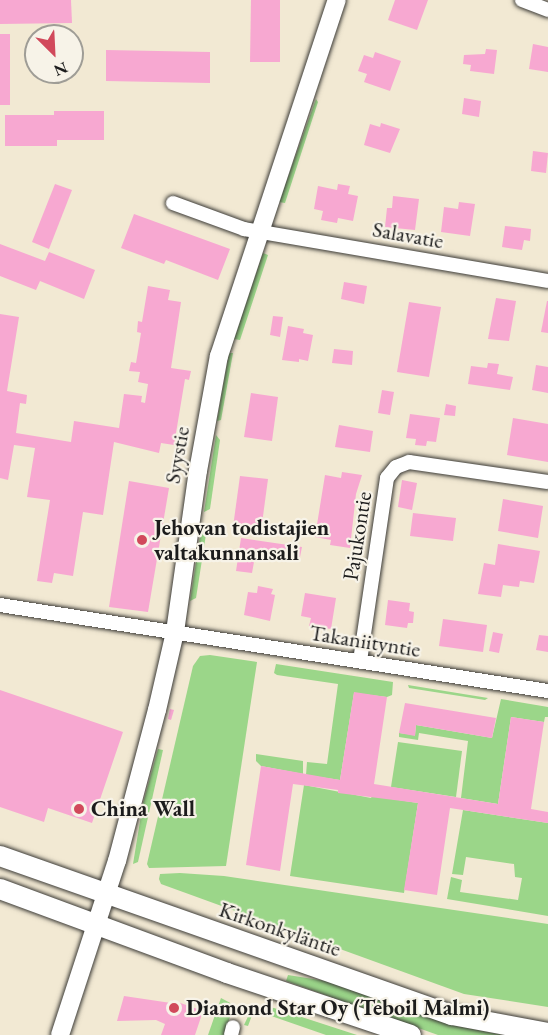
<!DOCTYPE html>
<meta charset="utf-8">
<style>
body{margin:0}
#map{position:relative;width:548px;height:1035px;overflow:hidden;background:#f2e9d3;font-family:"EB Garamond",serif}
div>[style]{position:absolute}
.green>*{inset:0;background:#9bd689}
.building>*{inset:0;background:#f7a8d1}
.roads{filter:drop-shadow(0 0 2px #3c3b37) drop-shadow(0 0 2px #3c3b37)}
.minor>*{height:14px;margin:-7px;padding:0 7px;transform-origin:7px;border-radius:7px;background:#fff}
.tertiary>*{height:18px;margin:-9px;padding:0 9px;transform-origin:9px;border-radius:9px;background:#fff}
.secondary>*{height:20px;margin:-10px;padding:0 10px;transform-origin:10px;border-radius:10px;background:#fff}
.dots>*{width:16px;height:16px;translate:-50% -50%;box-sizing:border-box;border:3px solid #f7f3e8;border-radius:50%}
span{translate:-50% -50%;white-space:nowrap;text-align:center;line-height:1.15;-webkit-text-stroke:4.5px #f7f3e8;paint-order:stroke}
.street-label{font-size:22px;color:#1c1c1c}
.poi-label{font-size:22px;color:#1c1c1c;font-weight:700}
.left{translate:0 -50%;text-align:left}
.north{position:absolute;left:24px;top:24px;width:60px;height:60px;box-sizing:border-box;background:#f7f3e8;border:2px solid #9f9d96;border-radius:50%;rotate:156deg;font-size:16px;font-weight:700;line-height:24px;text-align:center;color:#1c1c1c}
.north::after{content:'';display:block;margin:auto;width:21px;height:27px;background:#d1495b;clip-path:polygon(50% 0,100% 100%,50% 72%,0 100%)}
</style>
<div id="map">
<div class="green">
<div style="clip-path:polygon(316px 99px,318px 102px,285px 203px,279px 202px)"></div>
<div style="clip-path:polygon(263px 253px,268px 255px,240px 340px,234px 339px)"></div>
<div style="clip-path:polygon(229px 353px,233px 353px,221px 420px,217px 421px)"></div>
<div style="clip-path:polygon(216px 435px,220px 440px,210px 509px,204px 512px)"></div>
<div style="clip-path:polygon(202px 524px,207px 528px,196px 598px,190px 601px)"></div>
<div style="clip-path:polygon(210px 655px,257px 662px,226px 866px,149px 868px,147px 864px,193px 666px,200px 656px)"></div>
<div style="clip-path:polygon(276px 664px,393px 682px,392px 695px,387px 697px,354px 693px,340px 780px,306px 775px,307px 762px,327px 764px,338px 684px,277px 675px,274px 673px)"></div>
<div style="clip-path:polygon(408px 685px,488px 698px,485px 700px,409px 688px)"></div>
<div style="clip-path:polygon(501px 699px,548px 707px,548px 717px,545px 717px,544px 722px,511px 717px,498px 804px,461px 798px,468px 741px,419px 733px,418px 740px,399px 737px,399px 733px,415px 735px,416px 725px,492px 738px)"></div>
<div style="clip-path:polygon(398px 742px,462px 751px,456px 797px,391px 787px)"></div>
<div style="clip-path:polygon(158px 749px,163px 750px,138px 862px,133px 864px,143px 803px)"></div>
<div style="clip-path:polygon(256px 754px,303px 761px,303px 774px,261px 766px,256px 761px)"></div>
<div style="clip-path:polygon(304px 785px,371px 798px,372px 796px,418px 803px,404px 893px,290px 876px)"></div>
<div style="clip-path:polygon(463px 810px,548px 823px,548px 916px,447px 899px,451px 877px,462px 880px,460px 892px,518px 900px,522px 878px,515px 877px,514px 864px,466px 857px,463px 875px,452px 874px)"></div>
<div style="clip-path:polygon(180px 873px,224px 876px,548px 924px,548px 1007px,464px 994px,161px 884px,159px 879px,160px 874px)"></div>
<div style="clip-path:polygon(288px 975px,332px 982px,452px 1025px,503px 1035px,438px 1035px,286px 981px)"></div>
<div style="clip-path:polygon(221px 998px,234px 1005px,224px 1035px,208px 1035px)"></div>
<div style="clip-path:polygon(253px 1006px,274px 1008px,357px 1035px,326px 1035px,254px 1010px,248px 1026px,244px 1025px)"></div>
</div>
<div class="building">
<div style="clip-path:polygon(0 0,71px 0,72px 23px,0 24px)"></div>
<div style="clip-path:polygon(251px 0,280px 0,280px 62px,250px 62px)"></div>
<div style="clip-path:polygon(395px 0,428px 0,417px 30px,388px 20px)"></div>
<div style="clip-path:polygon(0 34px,10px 34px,10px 105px,0 105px)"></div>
<div style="clip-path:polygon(533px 44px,548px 47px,548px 72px,529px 69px)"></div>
<div style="clip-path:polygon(486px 49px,497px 50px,494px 74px,470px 71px,471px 65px,463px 64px,464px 55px,485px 54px)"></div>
<div style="clip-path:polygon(106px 50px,210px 52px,210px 83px,106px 81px)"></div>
<div style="clip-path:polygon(375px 52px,401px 61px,390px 91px,364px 82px,367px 74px,358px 71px,364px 55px,373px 58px)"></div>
<div style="clip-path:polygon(464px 98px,481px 101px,479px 117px,462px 114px)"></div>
<div style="clip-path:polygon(54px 111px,104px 111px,104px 140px,57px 140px,57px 146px,5px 146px,5px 115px,54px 115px)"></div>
<div style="clip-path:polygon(381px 123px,400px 129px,390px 153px,364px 145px,370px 124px,380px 127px)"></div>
<div style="clip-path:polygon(533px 151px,548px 153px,546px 173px,531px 171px)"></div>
<div style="clip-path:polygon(55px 184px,72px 190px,49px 249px,32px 242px)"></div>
<div style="clip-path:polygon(338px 184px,350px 186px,348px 194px,358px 196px,353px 221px,338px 218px,337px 223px,321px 220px,323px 211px,314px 209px,318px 186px,337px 190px)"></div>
<div style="clip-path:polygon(393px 196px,419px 199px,415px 230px,385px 227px,387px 208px,392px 208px)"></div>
<div style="clip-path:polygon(459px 202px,475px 204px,470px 236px,441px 232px,444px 207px,458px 209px)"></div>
<div style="clip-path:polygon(134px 214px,230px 249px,218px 280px,166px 260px,164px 264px,121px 248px)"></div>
<div style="clip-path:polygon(505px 226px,531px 229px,530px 241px,524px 240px,522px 250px,502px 247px)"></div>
<div style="clip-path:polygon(0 244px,45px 261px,49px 252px,95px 270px,84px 299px,40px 281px,36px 290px,0 276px)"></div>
<div style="clip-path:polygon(344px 282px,367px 286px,364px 304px,341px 299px)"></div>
<div style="clip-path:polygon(148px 286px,170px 290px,168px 300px,181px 302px,171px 368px,191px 371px,189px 380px,185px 379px,174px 445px,161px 443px,159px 453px,114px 442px,103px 515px,83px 512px,73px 576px,54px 573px,52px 583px,37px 581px,50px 500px,27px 497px,35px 448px,14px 445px,8px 480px,0 478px,0 314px,19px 317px,7px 391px,27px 395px,26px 404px,20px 403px,16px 433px,71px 442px,74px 421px,119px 428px,124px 394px,142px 396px,141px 402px,145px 403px,148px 384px,138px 382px,140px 372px,129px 371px,131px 362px,136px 363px,141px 333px,137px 332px,138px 321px,142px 322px)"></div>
<div style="clip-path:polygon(496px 298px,516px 301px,509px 341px,488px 339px)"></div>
<div style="clip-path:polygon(547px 301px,548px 301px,548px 333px,541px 332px)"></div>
<div style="clip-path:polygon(409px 302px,441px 307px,429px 377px,397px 372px)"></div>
<div style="clip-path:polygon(273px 316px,283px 317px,280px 337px,270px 335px)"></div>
<div style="clip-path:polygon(288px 326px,304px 329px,303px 333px,313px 335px,308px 361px,299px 359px,299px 362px,282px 360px)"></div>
<div style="clip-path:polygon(334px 349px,353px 351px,352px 365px,332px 363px)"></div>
<div style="clip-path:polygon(488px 363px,499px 364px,497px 374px,513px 377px,510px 390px,468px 384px,471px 366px,487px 368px)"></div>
<div style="clip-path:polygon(536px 365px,548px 367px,548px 393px,532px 390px)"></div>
<div style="clip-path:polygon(382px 390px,394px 392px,390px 415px,378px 413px)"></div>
<div style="clip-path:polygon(251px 393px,278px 397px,272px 441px,244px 437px)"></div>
<div style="clip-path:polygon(446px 404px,456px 406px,455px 416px,444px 415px)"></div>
<div style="clip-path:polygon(410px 414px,440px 418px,436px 442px,427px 441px,426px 446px,415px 445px,416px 439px,406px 438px)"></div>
<div style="clip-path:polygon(513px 418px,548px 424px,548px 462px,507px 455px)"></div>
<div style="clip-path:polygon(339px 425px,373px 431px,370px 452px,335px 447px)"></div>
<div style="clip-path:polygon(342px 472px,362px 475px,356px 494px,350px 548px,330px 545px,331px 540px,315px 537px,325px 475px,341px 478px)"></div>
<div style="clip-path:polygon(240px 476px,268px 479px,261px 531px,233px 527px)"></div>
<div style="clip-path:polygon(402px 480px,417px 483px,412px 510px,398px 507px)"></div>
<div style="clip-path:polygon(129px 481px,169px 488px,148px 612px,109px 607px)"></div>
<div style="clip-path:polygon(503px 499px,543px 506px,538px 538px,498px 531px)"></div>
<div style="clip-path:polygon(413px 513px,456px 518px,453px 541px,410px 536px)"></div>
<div style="clip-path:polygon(241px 538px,302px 547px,300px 557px,256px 551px,252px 573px,236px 571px)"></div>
<div style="clip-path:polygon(498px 544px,540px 551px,534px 583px,520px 581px,519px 587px,503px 585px,501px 597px,478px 594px,484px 563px,495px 565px)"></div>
<div style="clip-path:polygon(258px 586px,273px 589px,271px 594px,275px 595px,270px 621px,244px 615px,248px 592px,257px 593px)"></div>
<div style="clip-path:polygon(305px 593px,336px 598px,331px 629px,309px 626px,311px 618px,301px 616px)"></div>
<div style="clip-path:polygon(388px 600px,410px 603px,409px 611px,414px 612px,413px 623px,408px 623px,407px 628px,385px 625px)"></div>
<div style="clip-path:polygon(443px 619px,487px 625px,483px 652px,439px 646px)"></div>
<div style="clip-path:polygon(493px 632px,503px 634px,499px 653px,489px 651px)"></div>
<div style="clip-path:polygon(539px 635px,548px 636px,548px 652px,536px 650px)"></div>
<div style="clip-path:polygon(0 690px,123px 732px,92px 823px,48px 808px,44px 822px,0 807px)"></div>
<div style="clip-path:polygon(354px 692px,387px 697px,374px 784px,498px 804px,511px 717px,544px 722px,531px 809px,548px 812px,548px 823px,450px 808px,437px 895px,404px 890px,418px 803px,338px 793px,338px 790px,293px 784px,280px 871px,246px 865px,261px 766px,340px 780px)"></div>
<div style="clip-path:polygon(405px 703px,496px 718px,492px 738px,416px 725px,415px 736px,399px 733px)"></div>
<div style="clip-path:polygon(170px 709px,174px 710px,171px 720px,168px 719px)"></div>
<div style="clip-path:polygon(124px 996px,171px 1003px,172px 1000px,203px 1011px,195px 1035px,161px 1035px,165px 1024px,156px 1020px,117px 1021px)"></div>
</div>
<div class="roads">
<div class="minor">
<div style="left:522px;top:0;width:28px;rotate:21deg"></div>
<div style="left:173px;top:203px;width:76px;rotate:20.1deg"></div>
<div style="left:244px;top:229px;width:308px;rotate:9.7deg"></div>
<div style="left:0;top:605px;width:555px;rotate:8.92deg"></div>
<div style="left:360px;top:661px;width:185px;rotate:-81.6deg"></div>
<div style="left:387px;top:478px;width:14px;rotate:-51deg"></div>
<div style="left:396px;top:467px;width:14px;rotate:-21deg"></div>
<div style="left:409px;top:462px;width:140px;rotate:8.2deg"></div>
<div style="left:231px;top:1035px;width:8px;rotate:-76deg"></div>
</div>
<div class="tertiary">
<div style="left:60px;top:1035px;width:183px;rotate:-71.9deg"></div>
<div style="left:117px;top:861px;width:156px;rotate:-75.2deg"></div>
<div style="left:157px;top:710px;width:80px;rotate:-77deg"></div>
<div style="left:175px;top:632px;width:163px;rotate:-81.9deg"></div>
<div style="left:198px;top:471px;width:117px;rotate:-79.7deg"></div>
<div style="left:219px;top:356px;width:375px;rotate:-71.7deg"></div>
</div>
<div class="secondary">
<div style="left:0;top:856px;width:479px;rotate:19.4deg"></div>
<div style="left:452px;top:1015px;width:98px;rotate:10.6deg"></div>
<div style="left:0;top:889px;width:242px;rotate:20.3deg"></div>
<div style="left:227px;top:973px;width:194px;rotate:18.6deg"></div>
</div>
</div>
<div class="dots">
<div style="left:142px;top:540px;background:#d1495b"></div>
<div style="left:79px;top:809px;background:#d1495b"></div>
<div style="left:174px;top:1008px;background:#d1495b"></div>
</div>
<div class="street-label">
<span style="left:408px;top:235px;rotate:10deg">Salavatie</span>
<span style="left:177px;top:455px;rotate:-80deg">Syystie</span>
<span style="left:357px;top:536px;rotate:-81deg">Pajukontie</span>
<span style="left:365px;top:641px;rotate:9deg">Takaniityntie</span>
<span style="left:280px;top:929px;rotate:19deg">Kirkonkyläntie</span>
</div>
<div class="poi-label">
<span class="left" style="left:154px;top:540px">Jehovan todistajien<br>valtakunnansali</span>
<span class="left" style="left:91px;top:809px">China Wall</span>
<span class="left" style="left:186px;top:1008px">Diamond Star Oy (Teboil Malmi)</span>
</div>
<div class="north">N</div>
</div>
